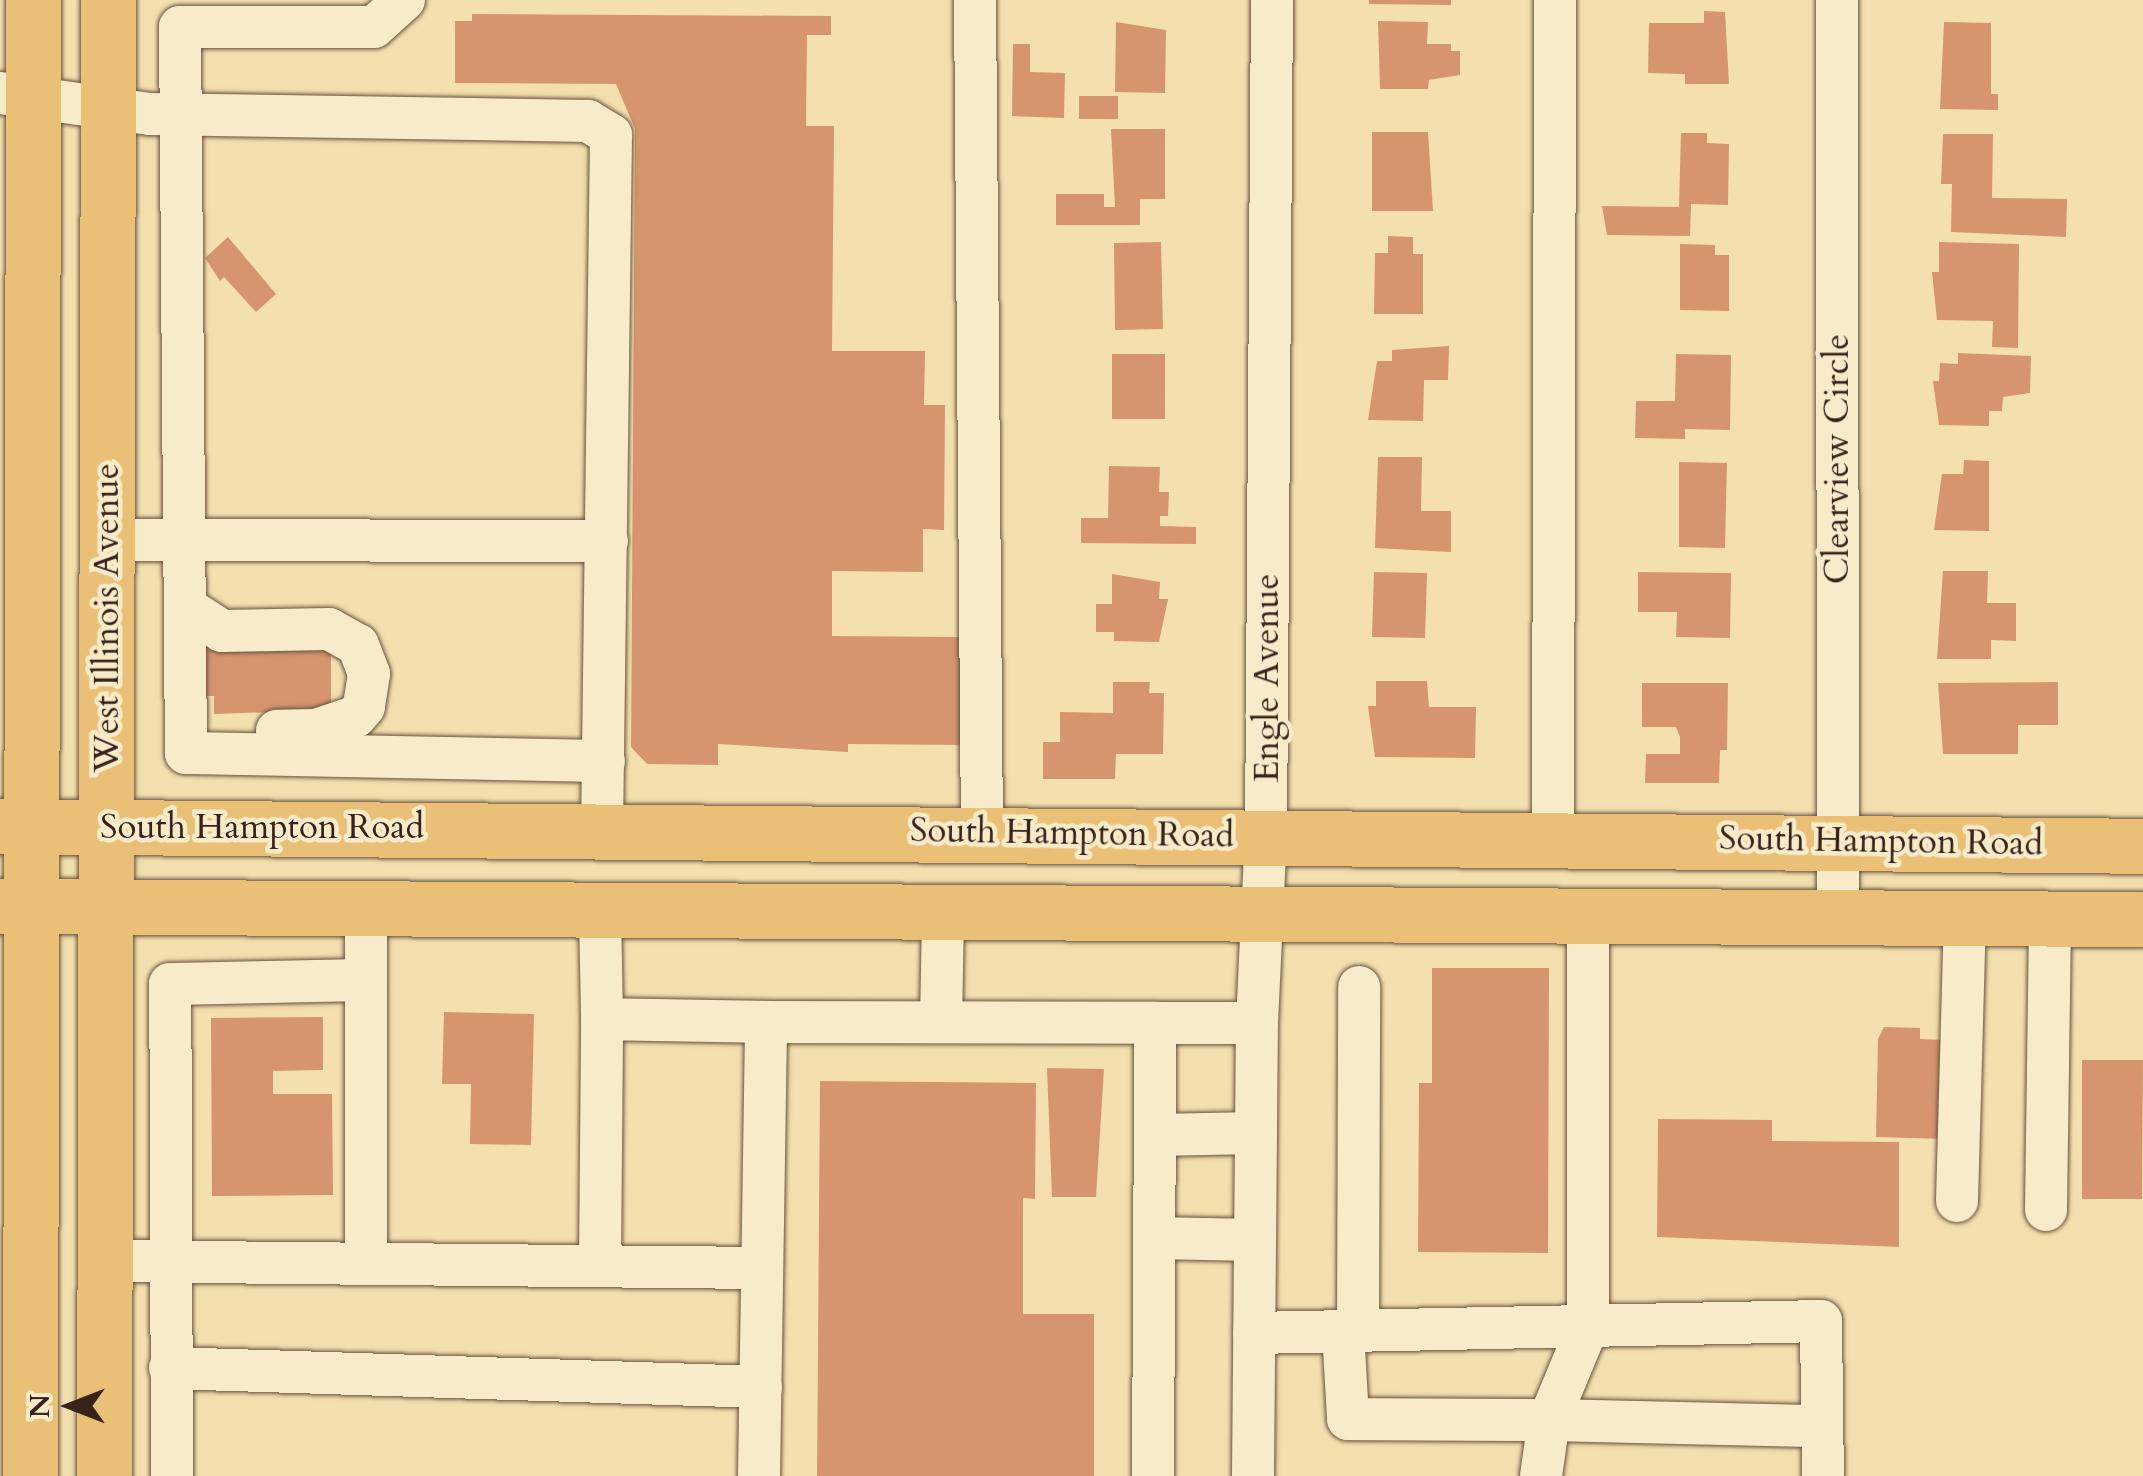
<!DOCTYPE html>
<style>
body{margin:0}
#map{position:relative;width:2143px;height:1476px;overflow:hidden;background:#f4e0ae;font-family:Cardo,serif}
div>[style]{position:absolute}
.building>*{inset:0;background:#d6956f}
.roads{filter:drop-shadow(0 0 2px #67523f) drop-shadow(0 0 2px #67523f)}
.minor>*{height:42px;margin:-21px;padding:0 21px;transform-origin:21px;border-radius:21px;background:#f8ebca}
.major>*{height:55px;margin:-27.5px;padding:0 27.5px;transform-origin:27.5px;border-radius:27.5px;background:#eac077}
span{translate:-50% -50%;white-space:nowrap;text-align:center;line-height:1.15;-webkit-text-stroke:9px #f8ebca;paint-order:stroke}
.street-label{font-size:35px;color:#38231a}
.north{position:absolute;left:20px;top:1356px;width:100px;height:100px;-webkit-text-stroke:8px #f8ebca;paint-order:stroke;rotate:270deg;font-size:28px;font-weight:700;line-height:40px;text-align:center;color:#38231a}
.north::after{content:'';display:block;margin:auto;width:35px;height:45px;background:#38231a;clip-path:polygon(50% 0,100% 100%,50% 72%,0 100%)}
</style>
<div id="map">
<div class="building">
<div style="clip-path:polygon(1369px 0,1451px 0,1451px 5px,1369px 4px)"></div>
<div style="clip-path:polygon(1704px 11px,1725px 12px,1729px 84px,1685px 84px,1685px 74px,1648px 73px,1649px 23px,1704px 23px)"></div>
<div style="clip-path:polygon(472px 14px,831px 16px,831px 35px,807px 35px,806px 126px,834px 126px,832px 351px,925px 351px,924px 405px,945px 405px,944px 530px,923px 529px,923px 572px,832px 571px,832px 636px,961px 637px,960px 745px,848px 744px,848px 752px,718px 744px,718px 765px,647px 764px,631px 747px,635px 129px,616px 84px,455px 83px,455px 21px,472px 21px)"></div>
<div style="clip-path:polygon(1378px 21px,1428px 22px,1427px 44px,1451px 44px,1451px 51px,1460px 51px,1460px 75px,1429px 80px,1428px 89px,1380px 89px)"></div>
<div style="clip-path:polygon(1116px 22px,1166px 30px,1165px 93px,1115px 92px)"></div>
<div style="clip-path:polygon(1944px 22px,1991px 23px,1991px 94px,1998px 94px,1998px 110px,1940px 109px)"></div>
<div style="clip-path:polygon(1013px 44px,1030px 44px,1030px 72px,1065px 73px,1064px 118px,1012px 116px)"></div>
<div style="clip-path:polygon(1079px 96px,1118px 96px,1118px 119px,1079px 119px)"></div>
<div style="clip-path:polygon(1111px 129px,1165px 129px,1165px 199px,1140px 199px,1140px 225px,1056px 225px,1056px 194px,1104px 194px,1104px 207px,1115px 207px)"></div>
<div style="clip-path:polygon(1372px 132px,1428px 132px,1433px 211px,1372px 211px)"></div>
<div style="clip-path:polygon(1681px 133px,1707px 133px,1707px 143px,1729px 144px,1728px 205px,1691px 204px,1690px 236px,1607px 235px,1602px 206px,1679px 207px)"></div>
<div style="clip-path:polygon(1943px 134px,1993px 134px,1992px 198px,2067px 199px,2066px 237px,1951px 232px,1952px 184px,1941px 184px)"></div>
<div style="clip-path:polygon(1388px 236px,1413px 237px,1413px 254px,1423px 254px,1423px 314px,1374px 314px,1375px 253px,1388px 253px)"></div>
<div style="clip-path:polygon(228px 237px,276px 294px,256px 312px,224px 277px,220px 281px,205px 258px)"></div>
<div style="clip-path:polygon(1161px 242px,1163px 329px,1115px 330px,1114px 243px)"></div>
<div style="clip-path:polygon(1939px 242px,2019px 244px,2018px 348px,1992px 347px,1993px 321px,1937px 320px,1932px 272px,1939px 272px)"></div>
<div style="clip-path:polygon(1680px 244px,1715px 245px,1715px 255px,1729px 255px,1729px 311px,1680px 310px)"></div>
<div style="clip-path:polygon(1449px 346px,1448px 380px,1424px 380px,1423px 421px,1368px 420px,1377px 361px,1392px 361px,1392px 350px)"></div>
<div style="clip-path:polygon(1958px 353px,2031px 356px,2030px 393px,2003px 397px,2002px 411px,1989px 411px,1989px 426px,1939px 425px,1933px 381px,1939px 381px,1940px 363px,1958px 364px)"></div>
<div style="clip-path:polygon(1112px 354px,1165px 354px,1165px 419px,1112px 419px)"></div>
<div style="clip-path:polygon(1676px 354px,1731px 355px,1730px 430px,1685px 429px,1685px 439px,1635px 438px,1636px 401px,1675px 401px)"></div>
<div style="clip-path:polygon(1378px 457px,1422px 457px,1421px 511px,1451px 511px,1451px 552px,1375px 548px)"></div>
<div style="clip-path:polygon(1964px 460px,1989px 461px,1989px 531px,1934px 530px,1942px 474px,1963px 474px)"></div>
<div style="clip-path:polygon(1679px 462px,1727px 463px,1725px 548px,1679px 547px)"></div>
<div style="clip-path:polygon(1109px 466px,1160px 467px,1159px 492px,1169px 492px,1168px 516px,1160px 516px,1160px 526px,1196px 527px,1196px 544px,1081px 543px,1081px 518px,1108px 518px)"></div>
<div style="clip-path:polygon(1943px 571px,1988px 571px,1987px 603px,2016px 603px,2016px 641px,1991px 640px,1991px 659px,1937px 659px)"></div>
<div style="clip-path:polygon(1374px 572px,1427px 573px,1425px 638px,1372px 637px)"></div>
<div style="clip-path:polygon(1638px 572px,1731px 573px,1730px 638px,1676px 637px,1677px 612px,1638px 612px)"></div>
<div style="clip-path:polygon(1112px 574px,1160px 582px,1159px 599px,1168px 599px,1159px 642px,1114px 641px,1114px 632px,1096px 632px,1096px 604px,1112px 604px)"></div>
<div style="clip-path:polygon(331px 649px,331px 710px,214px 714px,214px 696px,186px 696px,186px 650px)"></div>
<div style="clip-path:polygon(1376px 681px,1427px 681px,1429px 707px,1476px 707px,1475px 758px,1375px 757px,1368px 706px,1376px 706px)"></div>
<div style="clip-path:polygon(1113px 682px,1150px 682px,1149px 693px,1164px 693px,1163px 754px,1116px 754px,1115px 779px,1043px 779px,1043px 742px,1060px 742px,1060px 712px,1113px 713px)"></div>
<div style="clip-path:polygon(2058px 682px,2058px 725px,2018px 725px,2018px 754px,1943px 754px,1938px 683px)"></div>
<div style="clip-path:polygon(1642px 683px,1728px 683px,1727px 750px,1720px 750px,1719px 783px,1645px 783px,1646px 754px,1680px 754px,1680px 737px,1676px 727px,1642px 727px)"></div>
<div style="clip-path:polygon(1432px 968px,1549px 968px,1548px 1253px,1418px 1252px,1419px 1083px,1432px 1083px)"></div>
<div style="clip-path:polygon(444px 1012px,534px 1014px,531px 1145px,470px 1144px,471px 1084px,442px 1084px)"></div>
<div style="clip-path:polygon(323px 1017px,323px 1070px,273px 1071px,273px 1094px,332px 1094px,333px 1195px,212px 1196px,211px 1018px)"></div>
<div style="clip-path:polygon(1884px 1027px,1920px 1028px,1920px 1039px,1946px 1040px,1945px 1139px,1876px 1137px,1878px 1039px)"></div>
<div style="clip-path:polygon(2082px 1060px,2143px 1060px,2142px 1199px,2082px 1199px)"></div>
<div style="clip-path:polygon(1047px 1068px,1104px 1069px,1096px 1197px,1052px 1197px)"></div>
<div style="clip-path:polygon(820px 1081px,1036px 1083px,1035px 1199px,1023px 1198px,1023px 1314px,1094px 1314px,1094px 1476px,817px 1476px)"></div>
<div style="clip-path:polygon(1658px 1119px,1772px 1120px,1772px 1141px,1899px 1142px,1899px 1247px,1657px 1237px)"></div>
</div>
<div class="roads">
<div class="minor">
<div style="left:404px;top:0;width:40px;rotate:138deg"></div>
<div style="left:374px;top:27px;width:194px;rotate:180deg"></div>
<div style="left:180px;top:27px;width:726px;rotate:89.53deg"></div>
<div style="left:186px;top:753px;width:418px;rotate:1.1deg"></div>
<div style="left:975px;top:0;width:832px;rotate:89.52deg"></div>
<div style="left:1837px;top:0;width:918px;rotate:89.94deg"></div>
<div style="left:0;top:93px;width:151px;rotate:8deg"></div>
<div style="left:150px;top:114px;width:438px;rotate:0.9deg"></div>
<div style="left:588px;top:121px;width:27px;rotate:31deg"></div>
<div style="left:611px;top:135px;width:694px;rotate:90.74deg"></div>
<div style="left:107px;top:540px;width:500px;rotate:0.11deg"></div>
<div style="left:193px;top:612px;width:35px;rotate:33deg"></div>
<div style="left:222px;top:631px;width:107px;rotate:-1.1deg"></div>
<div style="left:329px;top:629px;width:33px;rotate:29deg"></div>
<div style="left:358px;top:645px;width:31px;rotate:69deg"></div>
<div style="left:369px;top:674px;width:33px;rotate:99deg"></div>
<div style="left:364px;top:707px;width:13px;rotate:132deg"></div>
<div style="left:355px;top:717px;width:41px;rotate:161.6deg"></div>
<div style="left:316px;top:730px;width:39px;rotate:179deg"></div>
<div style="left:1553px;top:836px;width:836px;rotate:-89.86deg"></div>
<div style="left:366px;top:910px;width:352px;rotate:90deg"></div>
<div style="left:600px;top:912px;width:107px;rotate:88.9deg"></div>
<div style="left:602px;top:1019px;width:164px;rotate:1deg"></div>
<div style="left:941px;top:1022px;width:108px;rotate:-88.9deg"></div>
<div style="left:1155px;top:1135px;width:101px;rotate:-1.1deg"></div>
<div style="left:1957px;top:1201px;width:285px;rotate:-88.4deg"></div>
<div style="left:2046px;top:1210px;width:293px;rotate:-89.2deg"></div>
<div style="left:1154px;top:1238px;width:101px;rotate:1.1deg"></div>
<div style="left:104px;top:1261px;width:658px;rotate:0.61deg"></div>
<div style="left:600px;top:1264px;width:245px;rotate:-89.5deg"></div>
<div style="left:1358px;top:1330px;width:343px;rotate:-89.8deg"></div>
<div style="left:1343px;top:1331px;width:88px;rotate:86.7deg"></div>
<div style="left:1348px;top:1419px;width:201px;rotate:0.3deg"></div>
<div style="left:1549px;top:1420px;width:102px;rotate:-67.5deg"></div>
<div style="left:1588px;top:1326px;width:412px;rotate:-90deg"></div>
<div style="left:1254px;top:1333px;width:567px;rotate:-1.21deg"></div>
<div style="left:1821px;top:1321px;width:155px;rotate:89.3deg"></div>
<div style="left:170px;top:1368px;width:591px;rotate:1.84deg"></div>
<div style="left:172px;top:1476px;width:492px;rotate:-90.2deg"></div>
<div style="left:170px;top:984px;width:196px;rotate:-1.2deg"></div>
<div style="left:759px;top:1476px;width:454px;rotate:-89.1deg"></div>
<div style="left:766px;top:1022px;width:389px;rotate:0.1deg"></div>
<div style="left:1153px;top:1476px;width:453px;rotate:-89.7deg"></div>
<div style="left:1155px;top:1023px;width:102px"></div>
<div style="left:1253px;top:1476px;width:453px;rotate:-89.5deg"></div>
<div style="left:1257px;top:1023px;width:188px;rotate:-87.3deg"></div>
<div style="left:1266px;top:835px;width:835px;rotate:-89.59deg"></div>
<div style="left:1541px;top:1476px;width:57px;rotate:-81.9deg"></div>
<div style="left:1549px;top:1420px;width:273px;rotate:1.3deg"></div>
</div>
<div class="major">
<div style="left:0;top:826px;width:2143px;rotate:0.53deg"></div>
<div style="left:0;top:906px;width:2143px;rotate:0.35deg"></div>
<div style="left:30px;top:1476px;width:1476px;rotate:-89.88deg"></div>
<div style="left:104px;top:1476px;width:1476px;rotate:-89.84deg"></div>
</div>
</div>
<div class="street-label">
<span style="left:1837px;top:459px;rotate:-90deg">Clearview Circle</span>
<span style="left:107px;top:618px;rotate:-90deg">West Illinois Avenue</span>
<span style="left:1267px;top:678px;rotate:-90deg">Engle Avenue</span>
<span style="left:262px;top:827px">South Hampton Road</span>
<span style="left:1072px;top:833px;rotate:1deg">South Hampton Road</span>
<span style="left:1881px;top:841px;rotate:1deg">South Hampton Road</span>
</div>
<div class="north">N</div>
</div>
